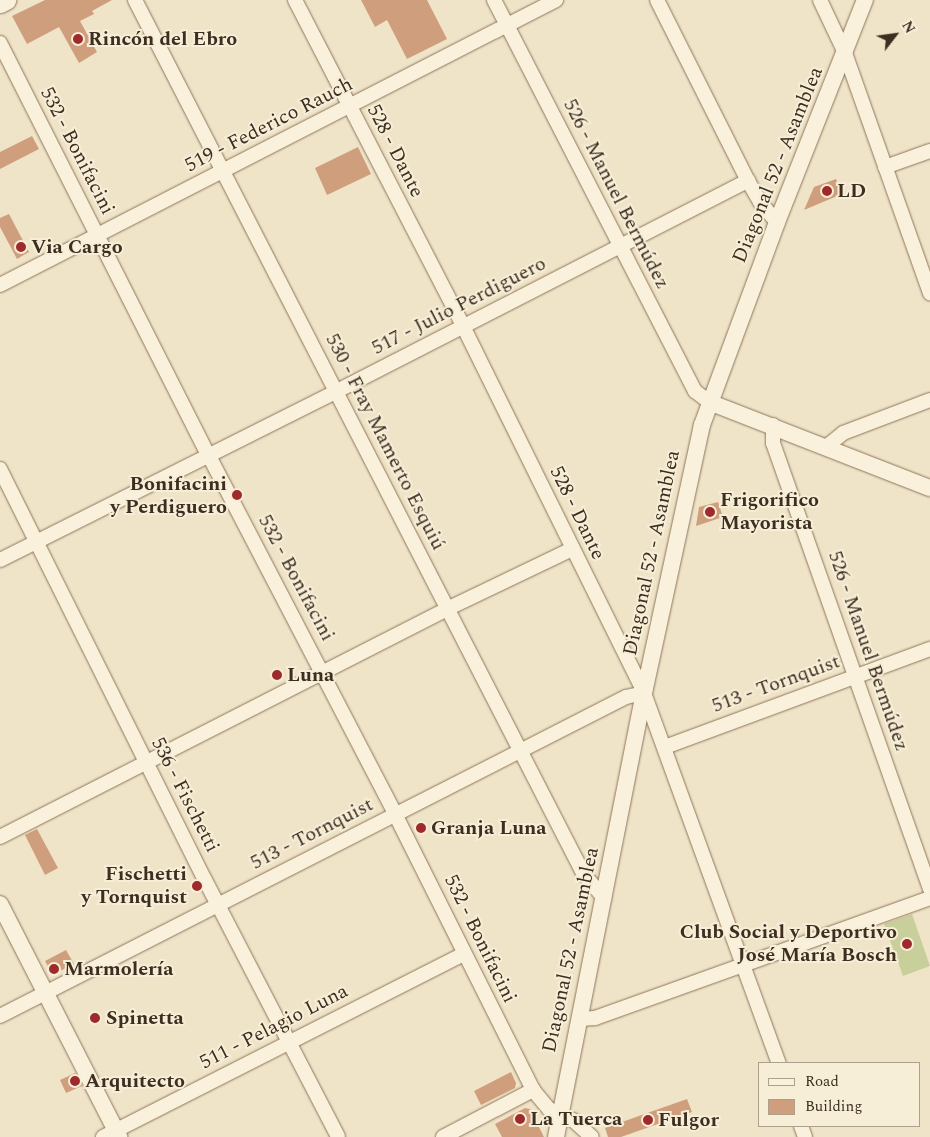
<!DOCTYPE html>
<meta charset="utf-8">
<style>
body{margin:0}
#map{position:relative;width:930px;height:1137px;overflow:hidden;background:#f0e4c8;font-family:Spectral,serif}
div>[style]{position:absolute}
.green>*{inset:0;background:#c9cf9b}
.building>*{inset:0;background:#cf9f7d}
.roads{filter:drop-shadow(0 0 1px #8d765c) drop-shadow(0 0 1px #8d765c)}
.minor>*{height:14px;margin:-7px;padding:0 7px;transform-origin:7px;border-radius:7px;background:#faf1dc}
.tertiary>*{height:16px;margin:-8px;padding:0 8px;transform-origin:8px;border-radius:8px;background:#faf1dc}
.secondary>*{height:19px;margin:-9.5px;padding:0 9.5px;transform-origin:9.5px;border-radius:9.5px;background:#faf1dc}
.dots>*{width:14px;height:14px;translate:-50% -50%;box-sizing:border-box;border:2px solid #f7eed8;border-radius:50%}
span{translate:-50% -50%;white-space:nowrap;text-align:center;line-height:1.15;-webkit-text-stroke:4px #f7eed8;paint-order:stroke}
.poi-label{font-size:20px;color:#3d2e20;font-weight:700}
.left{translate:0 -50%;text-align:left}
.right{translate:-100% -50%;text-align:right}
.street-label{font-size:20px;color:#3d2e20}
.legend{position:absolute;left:758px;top:1062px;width:162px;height:65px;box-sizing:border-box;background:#f7eed8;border:1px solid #ada18e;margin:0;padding:6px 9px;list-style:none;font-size:15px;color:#3d2e20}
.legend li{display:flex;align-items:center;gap:10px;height:25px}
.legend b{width:25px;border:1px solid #ada18e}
.north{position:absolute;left:870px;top:10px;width:50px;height:50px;-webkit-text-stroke:4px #f7eed8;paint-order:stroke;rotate:60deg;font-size:14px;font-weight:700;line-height:20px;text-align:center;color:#3d2e20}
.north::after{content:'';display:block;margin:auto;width:18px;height:22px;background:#3d2e20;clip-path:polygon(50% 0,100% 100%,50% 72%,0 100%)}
</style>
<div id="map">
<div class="green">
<div style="clip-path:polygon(912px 914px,930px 966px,903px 976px,884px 924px)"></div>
</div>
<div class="building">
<div style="clip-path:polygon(45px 0,112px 0,92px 11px,94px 14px,80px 21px,97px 52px,79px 63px,59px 27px,27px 44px,12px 16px)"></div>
<div style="clip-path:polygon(361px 0,427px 0,447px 39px,407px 59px,387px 20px,375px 27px)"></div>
<div style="clip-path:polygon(32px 136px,39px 149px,0 169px,0 152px)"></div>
<div style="clip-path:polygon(358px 147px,371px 174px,327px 195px,315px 168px)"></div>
<div style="clip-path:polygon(836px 179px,842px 194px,804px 210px,814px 187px)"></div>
<div style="clip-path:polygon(9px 214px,29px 252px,17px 259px,0 227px,0 218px)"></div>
<div style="clip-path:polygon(718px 502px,723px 517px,696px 526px,699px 507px)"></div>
<div style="clip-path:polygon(37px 829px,58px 868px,45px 875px,25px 835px)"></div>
<div style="clip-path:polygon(66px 950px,74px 964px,56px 973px,50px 970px,45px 961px)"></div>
<div style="clip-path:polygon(511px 1072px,516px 1083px,515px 1088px,481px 1105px,474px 1091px)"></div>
<div style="clip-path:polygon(75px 1073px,82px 1086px,66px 1093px,60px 1080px)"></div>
<div style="clip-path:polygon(687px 1099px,692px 1112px,621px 1137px,608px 1137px,605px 1128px)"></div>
<div style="clip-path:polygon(525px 1108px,530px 1109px,544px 1137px,502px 1137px,495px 1124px)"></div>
</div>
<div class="roads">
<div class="minor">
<div style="left:135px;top:0;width:981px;rotate:62.83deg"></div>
<div style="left:583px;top:873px;width:33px;rotate:50deg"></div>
<div style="left:295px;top:0;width:367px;rotate:62.7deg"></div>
<div style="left:463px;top:326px;width:409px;rotate:63.7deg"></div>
<div style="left:644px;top:693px;width:394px;rotate:70deg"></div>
<div style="left:494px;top:0;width:440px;rotate:62.8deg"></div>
<div style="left:695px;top:391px;width:18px;rotate:38deg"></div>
<div style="left:657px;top:0;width:203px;rotate:63.3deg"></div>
<div style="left:748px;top:181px;width:24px;rotate:60deg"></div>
<div style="left:760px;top:202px;width:26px;rotate:50deg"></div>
<div style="left:820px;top:0;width:59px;rotate:64.7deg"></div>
<div style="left:845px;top:53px;width:255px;rotate:70.5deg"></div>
<div style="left:0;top:43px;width:463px;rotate:63.2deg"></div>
<div style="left:209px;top:456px;width:403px;rotate:62.5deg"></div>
<div style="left:395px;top:814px;width:309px;rotate:63.4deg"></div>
<div style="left:533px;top:1090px;width:25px;rotate:50deg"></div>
<div style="left:549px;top:1109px;width:26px;rotate:25deg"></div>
<div style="left:573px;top:1120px;width:25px;rotate:42deg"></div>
<div style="left:885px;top:167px;width:48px;rotate:-19.6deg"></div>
<div style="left:0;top:285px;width:625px;rotate:-27.14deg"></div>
<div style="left:773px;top:425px;width:18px;rotate:90deg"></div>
<div style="left:773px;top:443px;width:473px;rotate:70.6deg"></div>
<div style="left:826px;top:447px;width:22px;rotate:-39deg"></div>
<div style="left:843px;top:433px;width:93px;rotate:-20.8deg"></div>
<div style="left:0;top:469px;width:459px;rotate:63.5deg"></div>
<div style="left:205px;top:880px;width:289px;rotate:62.6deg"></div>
<div style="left:0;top:560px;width:377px;rotate:-26.6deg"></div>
<div style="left:337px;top:391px;width:462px;rotate:-27.1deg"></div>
<div style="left:665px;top:747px;width:283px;rotate:-20.3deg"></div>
<div style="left:0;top:837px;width:502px;rotate:-27.02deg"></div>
<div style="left:447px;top:609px;width:139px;rotate:-25.6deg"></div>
<div style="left:0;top:1016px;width:703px;rotate:-27deg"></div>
<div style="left:626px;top:697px;width:18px;rotate:-13deg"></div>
<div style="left:580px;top:1019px;width:15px;rotate:-4deg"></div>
<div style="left:595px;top:1018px;width:356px;rotate:-19.7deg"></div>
<div style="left:801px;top:1126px;width:12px;rotate:70deg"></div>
<div style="left:103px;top:1137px;width:405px;rotate:-26.9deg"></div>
<div style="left:443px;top:1137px;width:102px;rotate:-27.6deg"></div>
</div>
<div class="tertiary">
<div style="left:709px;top:402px;width:237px;rotate:21.3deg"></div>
<div style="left:0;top:904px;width:262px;rotate:62.9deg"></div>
<div style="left:556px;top:1137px;width:453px;rotate:-78.8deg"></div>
<div style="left:644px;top:693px;width:274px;rotate:-77.8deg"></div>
<div style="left:702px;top:425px;width:216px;rotate:-69.7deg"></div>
<div style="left:777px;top:222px;width:239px;rotate:-68.4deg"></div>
</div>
<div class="secondary">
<div style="left:0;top:3px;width:7px;rotate:-27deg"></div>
</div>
</div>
<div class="dots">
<div style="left:78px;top:39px;background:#9e2a2b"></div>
<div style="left:827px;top:191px;background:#9e2a2b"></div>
<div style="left:21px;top:247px;background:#9e2a2b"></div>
<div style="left:237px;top:495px;background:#9e2a2b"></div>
<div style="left:710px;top:512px;background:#9e2a2b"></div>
<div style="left:277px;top:675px;background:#9e2a2b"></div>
<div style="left:421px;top:828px;background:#9e2a2b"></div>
<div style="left:197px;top:886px;background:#9e2a2b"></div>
<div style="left:907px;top:944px;background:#9e2a2b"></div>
<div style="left:54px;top:969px;background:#9e2a2b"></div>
<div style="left:95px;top:1018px;background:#9e2a2b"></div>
<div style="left:75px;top:1081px;background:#9e2a2b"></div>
<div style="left:520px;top:1119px;background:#9e2a2b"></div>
<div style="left:648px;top:1120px;background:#9e2a2b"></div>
</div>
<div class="poi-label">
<span class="left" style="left:88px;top:39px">Rincón del Ebro</span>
<span class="left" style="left:837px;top:191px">LD</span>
<span class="left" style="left:31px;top:247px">Via Cargo</span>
<span class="right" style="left:227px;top:496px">Bonifacini<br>y Perdiguero</span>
<span class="left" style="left:720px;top:512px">Frigorifico<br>Mayorista</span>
<span class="left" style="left:287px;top:675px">Luna</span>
<span class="left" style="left:431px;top:828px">Granja Luna</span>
<span class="right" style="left:187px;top:886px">Fischetti<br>y Tornquist</span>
<span class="right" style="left:897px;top:944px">Club Social y Deportivo<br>José María Bosch</span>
<span class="left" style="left:64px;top:969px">Marmolería</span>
<span class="left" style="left:106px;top:1018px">Spinetta</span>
<span class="left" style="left:85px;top:1081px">Arquitecto</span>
<span class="left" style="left:530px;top:1119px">La Tuerca</span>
<span class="left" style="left:658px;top:1120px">Fulgor</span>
</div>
<div class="street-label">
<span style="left:269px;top:125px;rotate:-27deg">519 - Federico Rauch</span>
<span style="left:77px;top:151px;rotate:63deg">532 - Bonifacini</span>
<span style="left:395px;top:151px;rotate:63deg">528 - Dante</span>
<span style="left:778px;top:165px;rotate:-68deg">Diagonal 52 - Asamblea</span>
<span style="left:616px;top:194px;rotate:63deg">526 - Manuel Bermúdez</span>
<span style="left:459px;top:306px;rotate:-27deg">517 - Julio Perdiguero</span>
<span style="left:385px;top:442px;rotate:63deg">530 - Fray Mamerto Esquiú</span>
<span style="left:577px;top:513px;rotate:64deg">528 - Dante</span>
<span style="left:652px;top:553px;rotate:-78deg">Diagonal 52 - Asamblea</span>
<span style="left:296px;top:578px;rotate:62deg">532 - Bonifacini</span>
<span style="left:868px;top:651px;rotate:71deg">526 - Manuel Bermúdez</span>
<span style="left:776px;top:684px;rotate:-20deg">513 - Tornquist</span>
<span style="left:185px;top:795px;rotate:63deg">536 - Fischetti</span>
<span style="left:312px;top:834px;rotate:-27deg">513 - Tornquist</span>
<span style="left:480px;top:939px;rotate:64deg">532 - Bonifacini</span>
<span style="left:571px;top:950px;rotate:-78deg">Diagonal 52 - Asamblea</span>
<span style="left:274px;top:1027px;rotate:-27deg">511 - Pelagio Luna</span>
</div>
<ul class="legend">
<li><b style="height:6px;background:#faf1dc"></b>Road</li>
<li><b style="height:14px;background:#cf9f7d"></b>Building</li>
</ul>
<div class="north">N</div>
</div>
